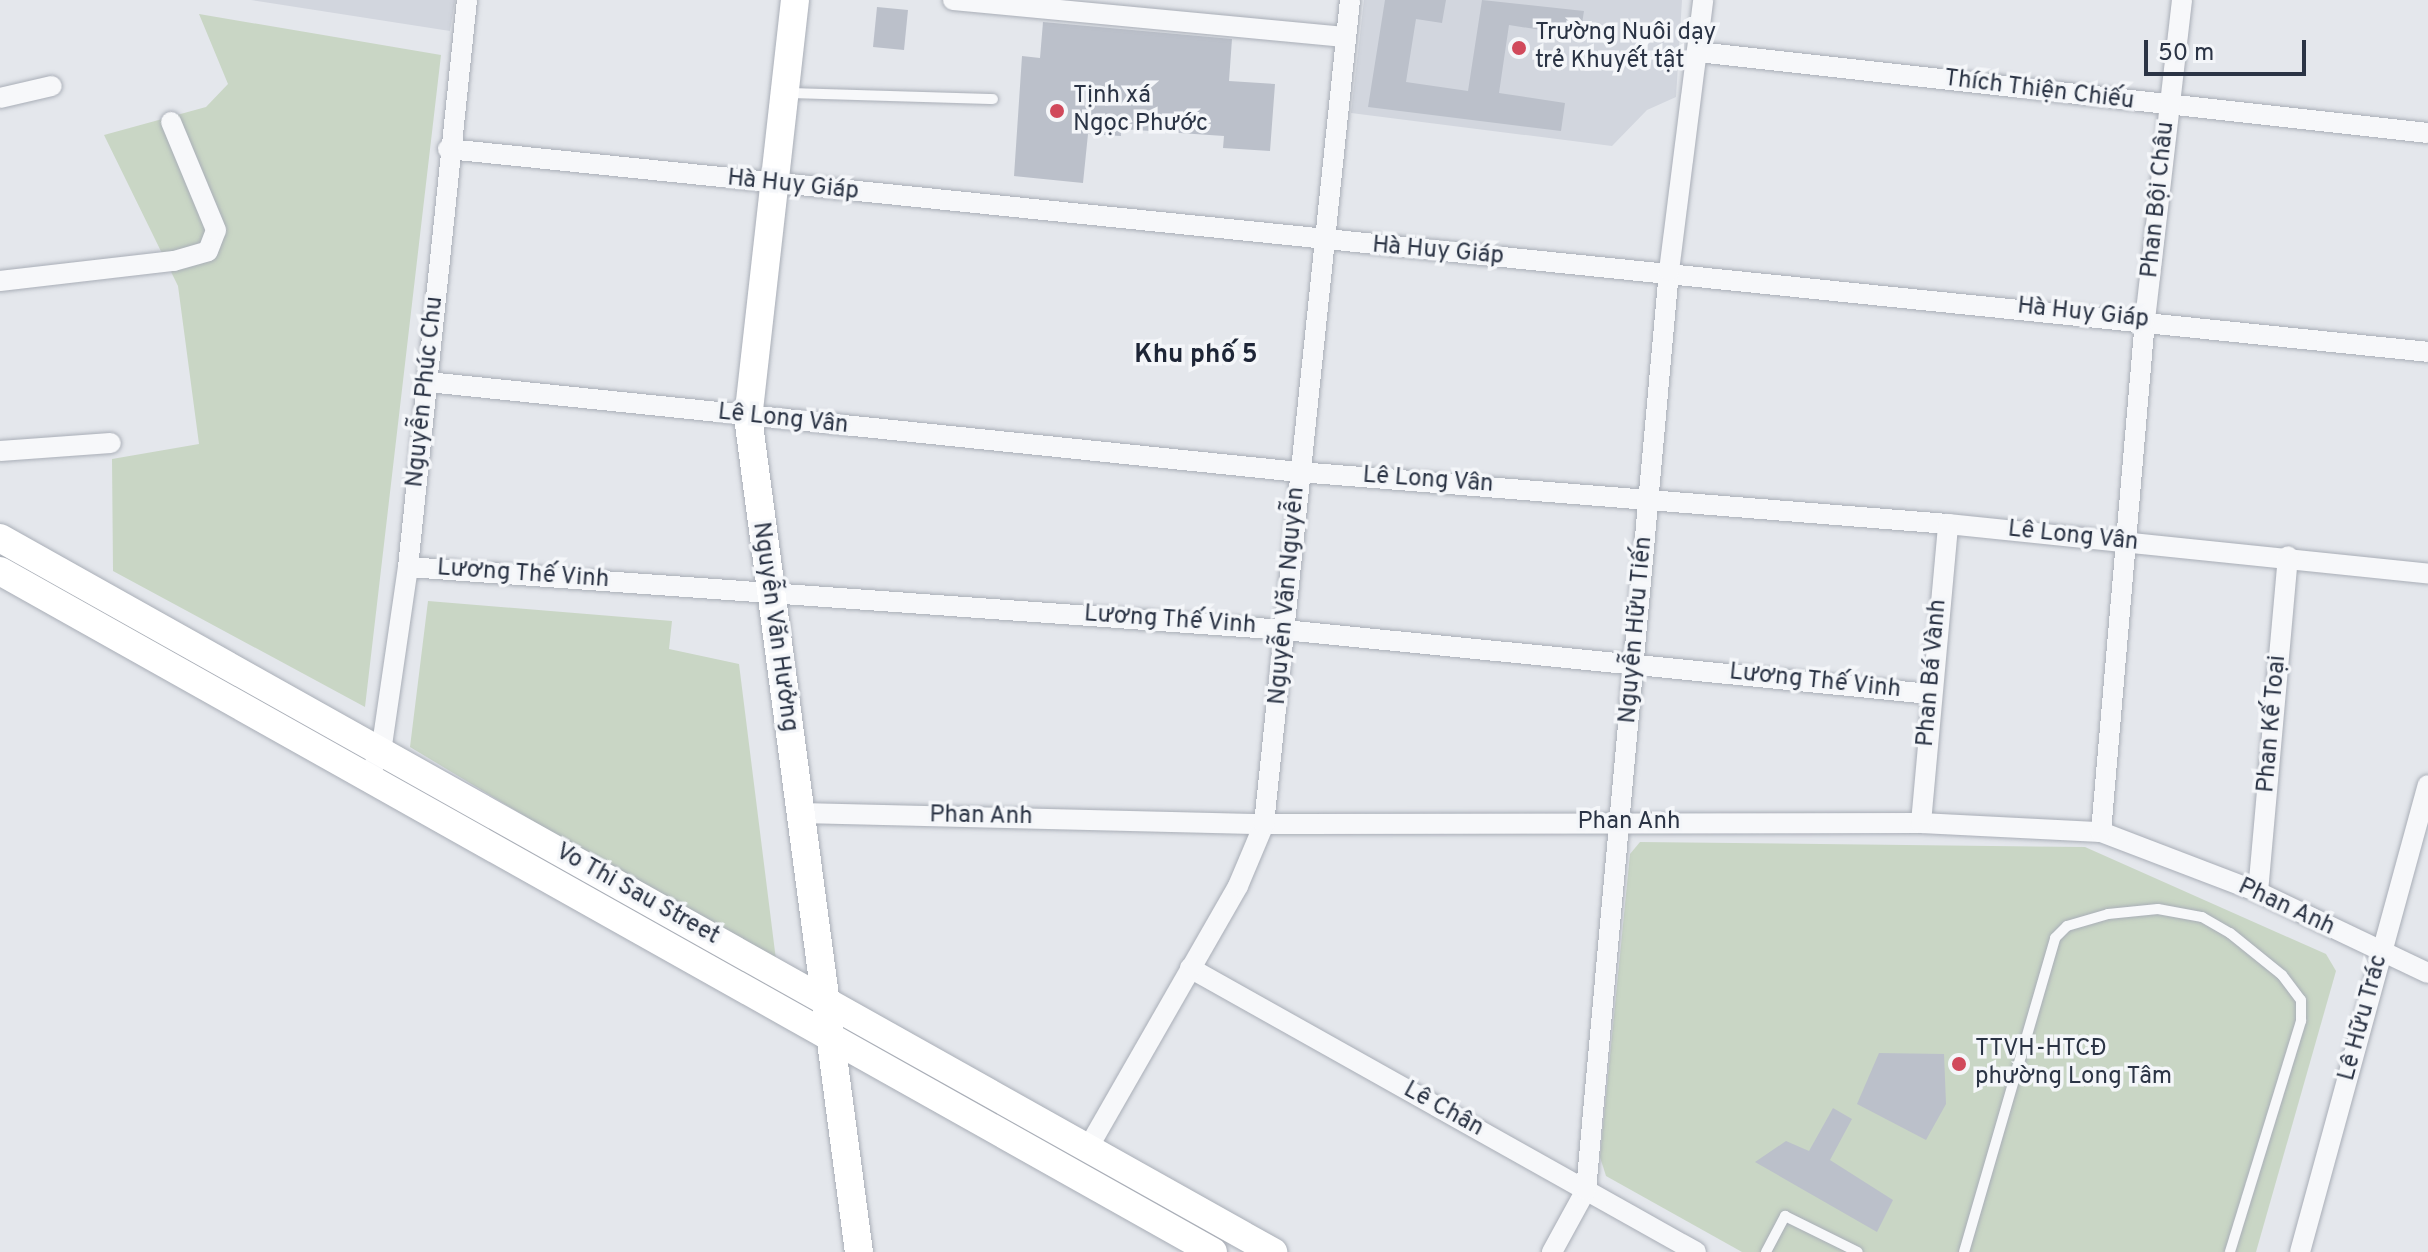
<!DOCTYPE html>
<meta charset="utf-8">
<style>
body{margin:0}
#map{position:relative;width:2428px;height:1252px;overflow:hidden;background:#e4e7ec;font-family:Overpass,sans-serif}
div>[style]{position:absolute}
.built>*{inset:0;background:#d2d6de}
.green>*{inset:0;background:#c9d6c5}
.building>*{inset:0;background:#bbc0ca}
.roads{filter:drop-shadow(0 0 2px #a9aeb7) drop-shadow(0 0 2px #a9aeb7)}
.lane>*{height:10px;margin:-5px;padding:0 5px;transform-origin:5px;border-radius:5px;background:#f7f8fa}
.street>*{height:20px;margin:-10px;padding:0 10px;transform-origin:10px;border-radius:10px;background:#f7f8fa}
.secondary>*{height:28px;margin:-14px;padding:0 14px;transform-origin:14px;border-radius:14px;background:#fff}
.dots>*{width:22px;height:22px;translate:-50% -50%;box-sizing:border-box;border:4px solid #f4f6f9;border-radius:50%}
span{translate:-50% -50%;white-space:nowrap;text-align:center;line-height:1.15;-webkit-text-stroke:7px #f4f6f9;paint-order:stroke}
.poi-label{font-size:24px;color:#2b3445}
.left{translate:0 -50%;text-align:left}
.street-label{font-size:24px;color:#2b3445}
.neighbourhood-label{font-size:26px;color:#1d2536;font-weight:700}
.scale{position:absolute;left:2144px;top:40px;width:162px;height:36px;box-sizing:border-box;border:4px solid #2b3445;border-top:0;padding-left:10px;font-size:24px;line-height:28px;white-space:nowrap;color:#2b3445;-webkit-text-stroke:6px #f4f6f9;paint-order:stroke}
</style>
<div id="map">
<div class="built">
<div style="clip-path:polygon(251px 0,455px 0,450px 31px)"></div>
<div style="clip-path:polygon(1364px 0,1682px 0,1676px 97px,1647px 110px,1612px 146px,1351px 113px)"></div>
</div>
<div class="green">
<div style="clip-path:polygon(199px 14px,441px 55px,365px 707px,113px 571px,112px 459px,199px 444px,178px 286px,104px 135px,206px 107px,228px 84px)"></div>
<div style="clip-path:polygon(428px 601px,672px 621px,669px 649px,739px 664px,777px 968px,410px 747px)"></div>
<div style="clip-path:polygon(1640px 842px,2085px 847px,2326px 954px,2336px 971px,2256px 1252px,1742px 1252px,1606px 1176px,1600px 1157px,1630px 854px)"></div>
</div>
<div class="building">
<div style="clip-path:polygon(1385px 0,1446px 0,1442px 23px,1416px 19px,1406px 82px,1468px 91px,1482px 0,1584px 11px,1580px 36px,1509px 25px,1499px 93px,1565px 103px,1561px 131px,1368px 107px)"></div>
<div style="clip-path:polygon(877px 7px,908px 10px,904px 50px,873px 47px)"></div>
<div style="clip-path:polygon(1043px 22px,1232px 39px,1229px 81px,1275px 84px,1270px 151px,1223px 148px,1224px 136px,1121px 129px,1121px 136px,1088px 134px,1083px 183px,1014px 176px,1022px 56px,1040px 58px)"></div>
<div style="clip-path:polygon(1879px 1053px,1944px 1054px,1946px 1104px,1926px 1140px,1857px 1104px)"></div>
<div style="clip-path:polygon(1833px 1108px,1852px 1119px,1830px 1160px,1893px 1200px,1877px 1232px,1755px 1162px,1786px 1141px,1809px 1151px)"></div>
</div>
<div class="roads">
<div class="lane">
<div style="left:787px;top:93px;width:206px;rotate:1.7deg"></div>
<div style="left:1766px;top:1252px;width:41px;rotate:-62.2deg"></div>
<div style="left:1785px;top:1216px;width:81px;rotate:26.3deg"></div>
<div style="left:1964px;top:1252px;width:327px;rotate:-73.8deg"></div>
<div style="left:2055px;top:938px;width:17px;rotate:-45deg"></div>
<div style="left:2067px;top:926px;width:43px;rotate:-16.3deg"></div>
<div style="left:2108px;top:914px;width:50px;rotate:-5.7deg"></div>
<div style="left:2158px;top:909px;width:45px;rotate:10.3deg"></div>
<div style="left:2202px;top:917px;width:32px;rotate:30deg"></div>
<div style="left:2230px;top:933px;width:67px;rotate:38.9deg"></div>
<div style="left:2282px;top:975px;width:31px;rotate:53deg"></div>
<div style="left:2301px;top:1000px;width:21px;rotate:90deg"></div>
<div style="left:2301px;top:1021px;width:242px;rotate:107.1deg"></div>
</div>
<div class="street">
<div style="left:953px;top:0;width:394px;rotate:5.4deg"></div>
<div style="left:1698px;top:52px;width:734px;rotate:6.33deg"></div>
<div style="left:0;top:98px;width:53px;rotate:-13deg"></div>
<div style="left:448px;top:149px;width:1990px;rotate:5.85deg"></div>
<div style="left:0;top:281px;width:175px;rotate:-6.6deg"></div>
<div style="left:174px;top:261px;width:35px;rotate:-16deg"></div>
<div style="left:208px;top:251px;width:22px;rotate:-69deg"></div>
<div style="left:216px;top:230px;width:117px;rotate:-112.6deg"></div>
<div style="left:428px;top:382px;width:876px;rotate:5.9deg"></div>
<div style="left:1299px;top:472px;width:651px;rotate:4.58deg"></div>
<div style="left:1948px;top:524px;width:483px;rotate:5.9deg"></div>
<div style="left:0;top:451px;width:111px;rotate:-4.1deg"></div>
<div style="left:408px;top:567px;width:878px;rotate:4.11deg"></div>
<div style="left:1284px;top:630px;width:649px;rotate:5.66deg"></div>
<div style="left:367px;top:779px;width:30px;rotate:-63deg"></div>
<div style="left:381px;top:752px;width:187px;rotate:-81.7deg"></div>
<div style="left:408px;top:567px;width:570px;rotate:-84.06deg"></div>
<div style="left:801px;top:813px;width:463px;rotate:1.4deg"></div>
<div style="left:1264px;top:824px;width:657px;rotate:-0.09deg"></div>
<div style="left:1921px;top:823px;width:180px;rotate:2.9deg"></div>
<div style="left:2101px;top:832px;width:168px;rotate:20.9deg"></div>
<div style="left:2258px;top:892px;width:188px;rotate:25.5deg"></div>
<div style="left:1921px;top:823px;width:300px;rotate:-84.8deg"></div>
<div style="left:2101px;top:832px;width:514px;rotate:-85.09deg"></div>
<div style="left:2145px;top:320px;width:322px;rotate:-83.4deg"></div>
<div style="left:2258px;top:892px;width:337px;rotate:-84.9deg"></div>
<div style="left:1190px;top:968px;width:580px;rotate:29.3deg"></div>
<div style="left:1088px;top:1148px;width:302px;rotate:-60.2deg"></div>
<div style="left:1238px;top:886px;width:67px;rotate:-67.2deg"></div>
<div style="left:1264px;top:824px;width:828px;rotate:-84.04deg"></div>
<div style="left:1552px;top:1252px;width:71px;rotate:-61.3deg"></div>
<div style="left:1586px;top:1190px;width:923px;rotate:-84.84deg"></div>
<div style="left:1669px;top:271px;width:273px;rotate:-82.8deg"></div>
<div style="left:2300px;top:1252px;width:484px;rotate:-74.7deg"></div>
</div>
<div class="secondary">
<div style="left:795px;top:0;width:420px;rotate:96.4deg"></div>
<div style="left:748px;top:417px;width:842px;rotate:82.43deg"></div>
<div style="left:0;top:538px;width:1460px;rotate:29.29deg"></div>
<div style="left:0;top:571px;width:1391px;rotate:29.31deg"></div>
</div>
</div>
<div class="dots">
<div style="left:1519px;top:48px;background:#d1495b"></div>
<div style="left:1057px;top:111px;background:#d1495b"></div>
<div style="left:1959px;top:1064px;background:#d1495b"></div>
</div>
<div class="poi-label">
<span class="left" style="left:1535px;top:48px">Trường Nuôi dạy<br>trẻ Khuyết tật</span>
<span class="left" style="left:1073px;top:111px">Tịnh xá<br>Ngọc Phước</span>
<span class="left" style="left:1975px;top:1064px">TTVH-HTCĐ<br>phường Long Tâm</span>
</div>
<div class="street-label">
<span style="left:2039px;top:91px;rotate:7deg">Thích Thiện Chiếu</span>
<span style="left:793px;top:186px;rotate:6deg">Hà Huy Giáp</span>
<span style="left:2159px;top:200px;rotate:-84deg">Phan Bội Châu</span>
<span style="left:1438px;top:252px;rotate:5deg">Hà Huy Giáp</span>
<span style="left:2083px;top:314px;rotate:6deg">Hà Huy Giáp</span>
<span style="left:426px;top:392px;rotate:-84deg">Nguyễn Phúc Chu</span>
<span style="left:783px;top:420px;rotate:6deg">Lê Long Vân</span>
<span style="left:1428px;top:481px;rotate:4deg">Lê Long Vân</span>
<span style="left:2073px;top:537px;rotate:6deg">Lê Long Vân</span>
<span style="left:523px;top:575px;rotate:4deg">Lương Thế Vinh</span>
<span style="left:1288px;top:596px;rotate:-85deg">Nguyễn Văn Nguyễn</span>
<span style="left:1170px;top:621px;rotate:4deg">Lương Thế Vinh</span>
<span style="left:774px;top:627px;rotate:82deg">Nguyễn Văn Hưởng</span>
<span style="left:1637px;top:630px;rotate:-85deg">Nguyễn Hữu Tiến</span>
<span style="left:1933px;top:673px;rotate:-85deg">Phan Bá Vành</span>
<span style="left:1815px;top:682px;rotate:6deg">Lương Thế Vinh</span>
<span style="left:2273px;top:724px;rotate:-85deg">Phan Kế Toại</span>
<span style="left:981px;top:817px;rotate:1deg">Phan Anh</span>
<span style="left:1629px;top:823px">Phan Anh</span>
<span style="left:637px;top:895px;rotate:29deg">Vo Thi Sau Street</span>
<span style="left:2286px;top:908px;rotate:25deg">Phan Anh</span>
<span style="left:2364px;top:1018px;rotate:-75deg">Lê Hữu Trác</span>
<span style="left:1443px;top:1110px;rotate:29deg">Lê Chân</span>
</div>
<div class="neighbourhood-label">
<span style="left:1196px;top:356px">Khu phố 5</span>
</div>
<div class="scale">50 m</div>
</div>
